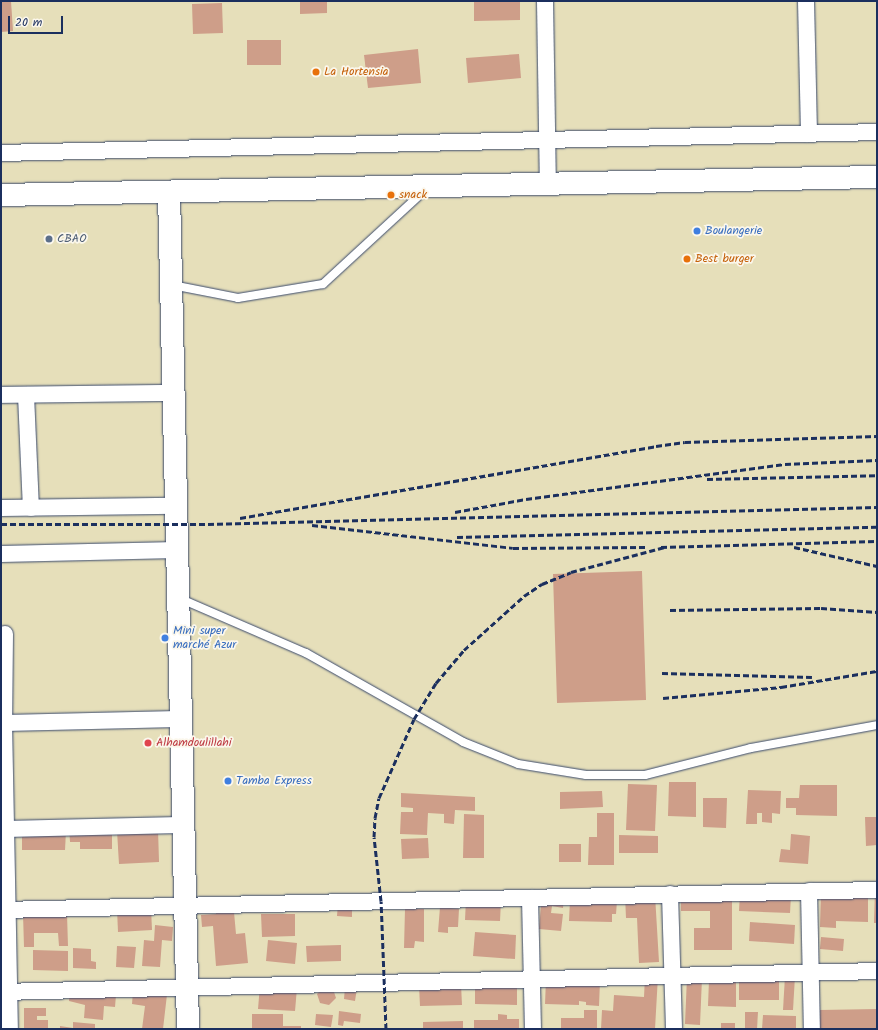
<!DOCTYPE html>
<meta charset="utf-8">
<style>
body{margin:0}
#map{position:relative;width:878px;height:1030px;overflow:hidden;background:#e6dfba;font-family:Kalam,sans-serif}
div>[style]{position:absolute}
.building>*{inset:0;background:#ce9e89}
.roads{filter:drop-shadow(0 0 1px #39496c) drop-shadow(0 0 1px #39496c)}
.lane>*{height:8px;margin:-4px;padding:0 4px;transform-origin:4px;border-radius:4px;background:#fff}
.street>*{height:16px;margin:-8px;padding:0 8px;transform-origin:8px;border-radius:8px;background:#fff}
.secondary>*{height:22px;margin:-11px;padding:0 11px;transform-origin:11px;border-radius:11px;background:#fff}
.highway>*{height:22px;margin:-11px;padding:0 11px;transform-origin:11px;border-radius:11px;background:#fff}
.rail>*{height:3px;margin-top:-1.5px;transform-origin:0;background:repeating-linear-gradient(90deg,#1b2f5e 0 6px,transparent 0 9px)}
.dots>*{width:11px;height:11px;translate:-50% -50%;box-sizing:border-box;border:2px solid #fbf7ec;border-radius:50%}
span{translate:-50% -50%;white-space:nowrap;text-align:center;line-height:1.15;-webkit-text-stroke:3.5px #fbf7ec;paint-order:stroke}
.food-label{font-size:12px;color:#c56008}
.left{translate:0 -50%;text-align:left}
.shop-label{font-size:12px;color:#366cbe}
.service-label{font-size:12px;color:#4e5e75}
.health-label{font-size:12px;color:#be3a42}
.frame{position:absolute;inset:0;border:2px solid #1b2f5e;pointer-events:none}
.scale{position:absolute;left:8px;top:16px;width:55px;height:18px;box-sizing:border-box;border:2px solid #1b2f5e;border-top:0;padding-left:5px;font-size:12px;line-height:14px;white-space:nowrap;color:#1b2f5e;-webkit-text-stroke:3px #fbf7ec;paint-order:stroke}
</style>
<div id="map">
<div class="building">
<div style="clip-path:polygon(1px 1px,11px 1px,13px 31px,1px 32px)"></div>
<div style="clip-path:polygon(300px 1px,327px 1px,327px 13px,300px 14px)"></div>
<div style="clip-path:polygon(474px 1px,520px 1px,520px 20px,474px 21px)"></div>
<div style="clip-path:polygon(222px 3px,223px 33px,193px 34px,192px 4px)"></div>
<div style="clip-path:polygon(247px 40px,281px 40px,281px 65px,247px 65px)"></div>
<div style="clip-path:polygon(418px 49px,421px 83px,368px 88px,364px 55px)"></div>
<div style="clip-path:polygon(519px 54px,521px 78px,468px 83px,466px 58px)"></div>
<div style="clip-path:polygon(642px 571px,646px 700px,557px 703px,553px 574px)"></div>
<div style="clip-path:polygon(669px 782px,696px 782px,696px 817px,668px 816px)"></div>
<div style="clip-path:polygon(628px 784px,657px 785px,655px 831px,626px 830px)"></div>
<div style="clip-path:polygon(800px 785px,837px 785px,837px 816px,796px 815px,796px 808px,786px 808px,786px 798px,799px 798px)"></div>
<div style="clip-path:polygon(748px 790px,781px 791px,780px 814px,772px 813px,772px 823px,762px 822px,762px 813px,757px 813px,757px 824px,746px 824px)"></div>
<div style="clip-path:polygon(602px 791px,603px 807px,560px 809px,560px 792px)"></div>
<div style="clip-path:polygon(401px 793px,475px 797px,475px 811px,455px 810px,454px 824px,444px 823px,444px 814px,428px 813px,427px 835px,400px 834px,401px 812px,413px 812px,413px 808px,401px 807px)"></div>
<div style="clip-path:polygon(703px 798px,727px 798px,726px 828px,703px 827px)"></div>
<div style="clip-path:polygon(597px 813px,614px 813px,614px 865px,588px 865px,589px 837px,597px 837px)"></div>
<div style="clip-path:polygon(464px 814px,484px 815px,484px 858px,463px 858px)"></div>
<div style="clip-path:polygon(865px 817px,877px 817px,877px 845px,866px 846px)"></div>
<div style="clip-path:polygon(69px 827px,112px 827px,112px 849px,80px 849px,80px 842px,70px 842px)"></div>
<div style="clip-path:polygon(158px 829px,159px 862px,119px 864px,117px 831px)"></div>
<div style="clip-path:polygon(22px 830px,66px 831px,65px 850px,22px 850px)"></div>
<div style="clip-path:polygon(791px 834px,810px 836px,808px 864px,779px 862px,781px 849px,790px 850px)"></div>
<div style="clip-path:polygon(619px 835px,658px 836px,658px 853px,619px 853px)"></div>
<div style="clip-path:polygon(428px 838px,429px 858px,402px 859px,401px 839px)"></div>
<div style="clip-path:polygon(559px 844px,581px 844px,581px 862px,559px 862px)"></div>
<div style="clip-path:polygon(875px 890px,877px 890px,877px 923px,874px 923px)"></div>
<div style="clip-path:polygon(821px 891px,868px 892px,868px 922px,836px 921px,836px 928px,820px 927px)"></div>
<div style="clip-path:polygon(740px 892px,791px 895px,790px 913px,739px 911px)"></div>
<div style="clip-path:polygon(542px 894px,564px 896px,563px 908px,552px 906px,551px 913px,563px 914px,561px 931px,539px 929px)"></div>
<div style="clip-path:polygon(681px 894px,732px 894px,732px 950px,694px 950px,694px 928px,710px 928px,710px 911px,681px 911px)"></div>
<div style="clip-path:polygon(655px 895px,659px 962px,639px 963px,637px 918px,626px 918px,625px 896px)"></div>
<div style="clip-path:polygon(466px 899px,501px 900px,500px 921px,465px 920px)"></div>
<div style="clip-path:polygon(570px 899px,617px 901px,616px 914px,612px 914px,612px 922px,569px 921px)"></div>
<div style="clip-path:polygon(233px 901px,236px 934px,245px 933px,248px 963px,216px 966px,213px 926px,202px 927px,201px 915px,216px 914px,215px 902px)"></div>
<div style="clip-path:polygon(338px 903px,352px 904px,352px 917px,337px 916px)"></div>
<div style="clip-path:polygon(440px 907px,459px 909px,458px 927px,448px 927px,448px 933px,438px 932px)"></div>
<div style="clip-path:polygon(151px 908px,152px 930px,118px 932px,117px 909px)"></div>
<div style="clip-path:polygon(405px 909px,424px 909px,424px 942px,415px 941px,414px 948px,404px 948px)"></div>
<div style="clip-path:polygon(23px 914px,67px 914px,68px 946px,59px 946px,58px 933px,34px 933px,34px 947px,24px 947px)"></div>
<div style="clip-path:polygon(261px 914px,295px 914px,295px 936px,262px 937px)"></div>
<div style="clip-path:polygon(750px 922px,795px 925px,794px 944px,749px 941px)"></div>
<div style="clip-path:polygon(155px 925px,173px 927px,172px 941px,162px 940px,160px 967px,142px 966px,144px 940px,154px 941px)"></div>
<div style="clip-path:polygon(475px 932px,516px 935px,515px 959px,473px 956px)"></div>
<div style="clip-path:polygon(821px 937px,844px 939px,843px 951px,820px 949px)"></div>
<div style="clip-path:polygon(268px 940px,297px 943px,295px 964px,266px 961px)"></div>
<div style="clip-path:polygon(341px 945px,341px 961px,307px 962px,306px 946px)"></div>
<div style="clip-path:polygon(117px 946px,136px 947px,134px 968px,116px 967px)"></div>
<div style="clip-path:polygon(73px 948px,91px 949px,91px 961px,96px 962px,96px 969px,73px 968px)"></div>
<div style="clip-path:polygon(33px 950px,68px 951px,68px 971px,33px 970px)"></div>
<div style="clip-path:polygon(739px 972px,779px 972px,779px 1000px,739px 1000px)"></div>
<div style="clip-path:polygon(645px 976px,658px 976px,655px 1029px,601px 1029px,602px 1010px,613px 1011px,614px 995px,644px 997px)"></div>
<div style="clip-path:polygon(785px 976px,795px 976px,793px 1010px,783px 1010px)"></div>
<div style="clip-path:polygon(687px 977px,702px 978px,700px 1025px,685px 1024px)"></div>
<div style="clip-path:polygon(546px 979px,600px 981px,599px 1006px,586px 1005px,586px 1002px,579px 1001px,579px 1005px,545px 1004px)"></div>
<div style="clip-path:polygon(709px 980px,736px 981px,736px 1007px,708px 1006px)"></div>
<div style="clip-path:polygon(475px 981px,517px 982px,517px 1005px,475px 1004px)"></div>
<div style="clip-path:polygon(461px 984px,462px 1005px,420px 1006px,419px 985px)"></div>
<div style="clip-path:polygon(260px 985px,297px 988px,295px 1011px,258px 1009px)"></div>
<div style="clip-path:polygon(168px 986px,163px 1029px,142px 1029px,145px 1006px,132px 1004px,133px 991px)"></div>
<div style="clip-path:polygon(324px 987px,333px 989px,336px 998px,329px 1005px,320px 1003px,317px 994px)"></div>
<div style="clip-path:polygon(345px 987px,357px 988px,355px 1001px,344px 999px)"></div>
<div style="clip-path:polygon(70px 989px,116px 995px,115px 1007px,104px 1006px,103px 1020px,84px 1018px,85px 1005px,69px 1001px)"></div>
<div style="clip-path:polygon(24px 1008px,46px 1008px,46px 1016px,37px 1016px,37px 1020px,48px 1020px,48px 1029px,24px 1029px)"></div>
<div style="clip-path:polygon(877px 1009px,877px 1029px,820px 1029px,820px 1010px)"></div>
<div style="clip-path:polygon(584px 1010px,597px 1010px,597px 1029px,561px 1029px,561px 1018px,584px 1018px)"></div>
<div style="clip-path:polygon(339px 1011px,361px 1014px,360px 1023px,344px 1021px,343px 1026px,338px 1025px)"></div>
<div style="clip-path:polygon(745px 1012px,758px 1012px,757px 1029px,745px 1029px)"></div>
<div style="clip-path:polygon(252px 1014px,283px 1014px,283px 1026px,301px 1026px,301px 1029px,252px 1029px)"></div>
<div style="clip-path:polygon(316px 1014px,333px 1015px,331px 1027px,315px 1025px)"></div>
<div style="clip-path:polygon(498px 1014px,507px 1015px,507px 1019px,519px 1019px,519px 1029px,474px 1029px,474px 1020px,498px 1020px)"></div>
<div style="clip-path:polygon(763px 1015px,796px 1016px,796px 1029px,762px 1029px)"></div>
<div style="clip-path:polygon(463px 1021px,463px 1029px,423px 1029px,423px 1022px)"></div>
<div style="clip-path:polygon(73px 1022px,95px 1024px,95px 1029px,60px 1029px,60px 1026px,73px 1028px)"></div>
<div style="clip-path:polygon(721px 1023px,735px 1023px,735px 1029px,721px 1029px)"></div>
</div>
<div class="roads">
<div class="lane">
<div style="left:172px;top:285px;width:67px;rotate:11.1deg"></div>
<div style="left:238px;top:298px;width:86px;rotate:-9.4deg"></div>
<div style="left:323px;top:284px;width:137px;rotate:-42.6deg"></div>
<div style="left:181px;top:599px;width:136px;rotate:23.4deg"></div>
<div style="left:306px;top:653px;width:180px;rotate:29.5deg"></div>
<div style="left:463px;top:742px;width:59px;rotate:21.8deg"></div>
<div style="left:518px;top:764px;width:69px;rotate:9.2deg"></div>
<div style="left:586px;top:775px;width:59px"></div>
<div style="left:645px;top:775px;width:109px;rotate:-14.3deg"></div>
<div style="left:751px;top:748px;width:128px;rotate:-10.3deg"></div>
</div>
<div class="street">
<div style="left:545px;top:1px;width:183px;rotate:89.1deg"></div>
<div style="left:806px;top:1px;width:133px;rotate:88.7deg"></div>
<div style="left:1px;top:153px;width:876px;rotate:-1.37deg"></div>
<div style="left:1px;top:395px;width:173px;rotate:-0.7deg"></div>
<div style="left:26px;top:395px;width:113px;rotate:87.5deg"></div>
<div style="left:1px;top:508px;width:175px;rotate:-0.7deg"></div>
<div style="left:1px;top:554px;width:176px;rotate:-1.3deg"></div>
<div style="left:5px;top:634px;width:89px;rotate:90.6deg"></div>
<div style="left:4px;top:723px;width:306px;rotate:88.9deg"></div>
<div style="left:1px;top:723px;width:180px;rotate:-1.3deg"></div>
<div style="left:1px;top:829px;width:182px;rotate:-1.3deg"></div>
<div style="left:809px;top:891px;width:138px;rotate:88.8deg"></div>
<div style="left:670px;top:894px;width:135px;rotate:88.3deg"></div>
<div style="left:530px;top:898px;width:131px;rotate:88.7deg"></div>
<div style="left:1px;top:910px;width:876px;rotate:-1.31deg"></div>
<div style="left:1px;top:992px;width:876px;rotate:-1.37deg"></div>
</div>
<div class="secondary">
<div style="left:169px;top:192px;width:837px;rotate:88.7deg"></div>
</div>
<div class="highway">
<div style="left:1px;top:195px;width:876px;rotate:-1.18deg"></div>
</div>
</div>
<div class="rail">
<div style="left:707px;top:479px;width:170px;rotate:-1.3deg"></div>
<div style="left:455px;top:512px;width:72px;rotate:-10.4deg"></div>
<div style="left:526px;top:499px;width:261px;rotate:-7.7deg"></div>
<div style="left:785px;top:464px;width:92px;rotate:-2.5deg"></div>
<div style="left:240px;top:518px;width:422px;rotate:-9.8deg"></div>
<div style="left:656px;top:446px;width:29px;rotate:-8deg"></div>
<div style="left:685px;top:442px;width:192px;rotate:-1.8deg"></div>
<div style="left:1px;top:524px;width:207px"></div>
<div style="left:208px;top:524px;width:669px;rotate:-1.46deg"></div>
<div style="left:312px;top:525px;width:202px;rotate:6.5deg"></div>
<div style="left:513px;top:548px;width:132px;rotate:-0.4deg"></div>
<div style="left:457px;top:537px;width:420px;rotate:-1.4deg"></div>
<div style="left:661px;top:547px;width:216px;rotate:-1.6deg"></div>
<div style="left:794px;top:547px;width:85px;rotate:12.9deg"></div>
<div style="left:670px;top:610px;width:151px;rotate:-0.8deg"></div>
<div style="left:821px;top:608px;width:56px;rotate:4.1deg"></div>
<div style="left:662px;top:673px;width:150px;rotate:1.5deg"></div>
<div style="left:663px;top:698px;width:119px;rotate:-5.3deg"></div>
<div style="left:781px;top:687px;width:97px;rotate:-9.5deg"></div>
<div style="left:386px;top:1029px;width:128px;rotate:-92.2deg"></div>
<div style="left:381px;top:901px;width:64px;rotate:-96.2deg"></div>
<div style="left:374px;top:837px;width:19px;rotate:-87deg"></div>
<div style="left:375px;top:818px;width:20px;rotate:-79deg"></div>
<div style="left:379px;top:798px;width:86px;rotate:-66.1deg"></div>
<div style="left:414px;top:719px;width:42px;rotate:-58.6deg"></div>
<div style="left:436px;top:683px;width:43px;rotate:-49.7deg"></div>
<div style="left:464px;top:650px;width:81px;rotate:-42deg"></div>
<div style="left:524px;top:596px;width:22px;rotate:-34deg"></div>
<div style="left:542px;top:584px;width:31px;rotate:-22deg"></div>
<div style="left:571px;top:572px;width:97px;rotate:-14.9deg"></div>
</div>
<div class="dots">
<div style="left:316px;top:72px;background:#e8710a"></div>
<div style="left:391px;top:195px;background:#e8710a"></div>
<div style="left:697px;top:231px;background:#3f7fe0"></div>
<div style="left:49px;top:239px;background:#5c6f8a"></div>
<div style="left:687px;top:259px;background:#e8710a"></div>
<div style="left:165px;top:638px;background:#3f7fe0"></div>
<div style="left:148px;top:743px;background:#e0444e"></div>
<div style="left:228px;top:781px;background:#3f7fe0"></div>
</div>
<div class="food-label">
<span class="left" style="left:324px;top:72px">La Hortensia</span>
<span class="left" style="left:399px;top:195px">snack</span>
<span class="left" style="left:695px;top:259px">Best burger</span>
</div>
<div class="shop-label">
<span class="left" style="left:705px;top:231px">Boulangerie</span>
<span class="left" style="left:173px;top:638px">Mini super<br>marché Azur</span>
<span class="left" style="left:236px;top:781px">Tamba Express</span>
</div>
<div class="service-label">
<span class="left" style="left:57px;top:239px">CBAO</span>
</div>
<div class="health-label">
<span class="left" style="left:156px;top:743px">Alhamdoulillahi</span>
</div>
<div class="frame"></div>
<div class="scale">20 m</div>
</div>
